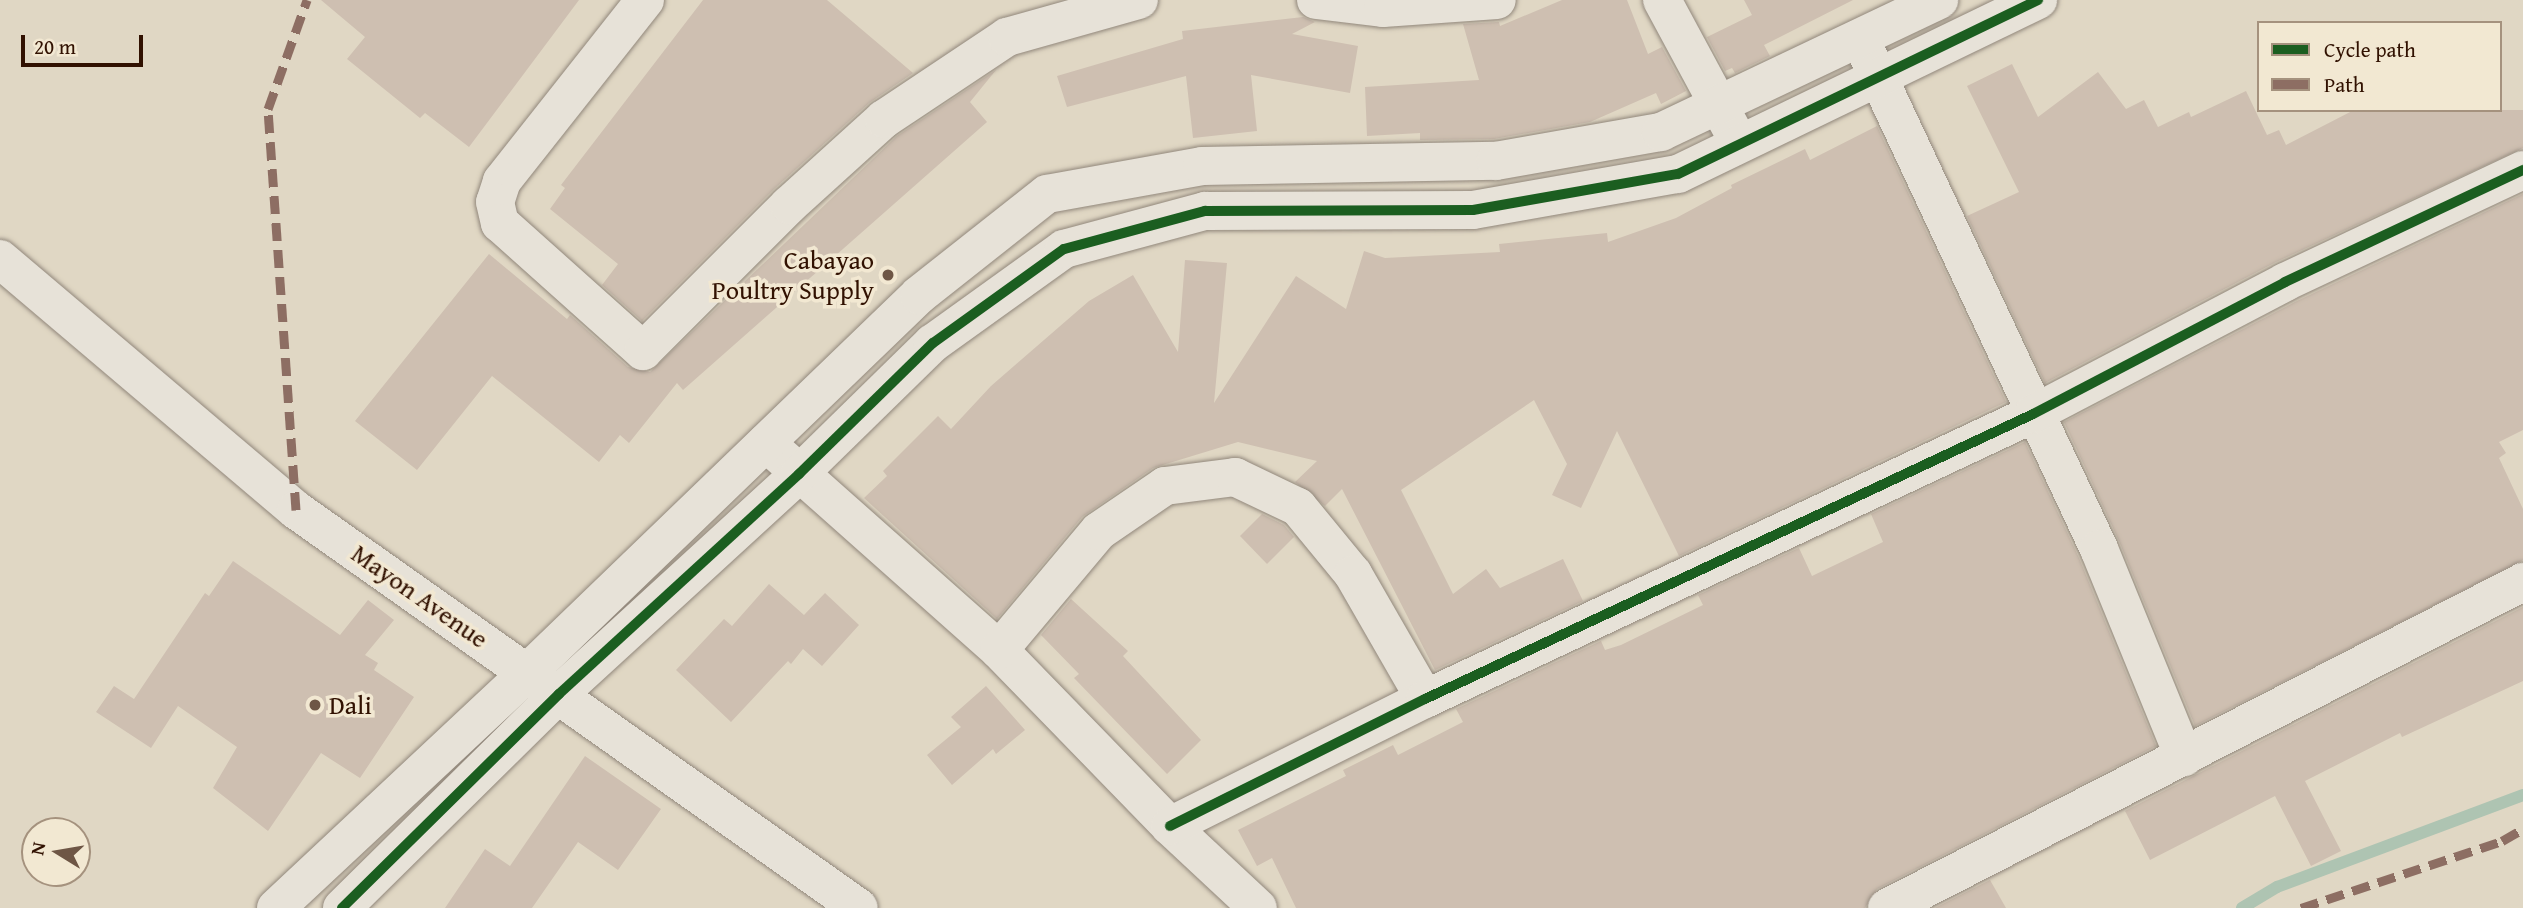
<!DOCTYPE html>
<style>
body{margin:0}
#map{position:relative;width:2523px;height:908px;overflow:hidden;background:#e0d7c4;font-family:"Gentium Book Plus",serif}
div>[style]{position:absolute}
.stream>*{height:12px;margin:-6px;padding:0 6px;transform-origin:6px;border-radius:6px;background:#aec4b2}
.building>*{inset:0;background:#cebfb1}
.roads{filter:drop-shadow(0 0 2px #91877b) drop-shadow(0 0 2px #91877b)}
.minor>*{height:38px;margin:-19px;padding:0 19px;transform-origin:19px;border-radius:19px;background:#e7e2d8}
.tertiary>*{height:38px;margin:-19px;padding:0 19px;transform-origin:19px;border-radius:19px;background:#e7e2d8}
.secondary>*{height:38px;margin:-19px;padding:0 19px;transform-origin:19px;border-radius:19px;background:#e7e2d8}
.quiet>*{height:9px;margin-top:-4.5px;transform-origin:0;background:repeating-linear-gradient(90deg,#8d6e63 0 18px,transparent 0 27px)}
.cycleway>*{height:10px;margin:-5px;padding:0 5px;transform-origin:5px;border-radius:5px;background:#1b5e20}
.dots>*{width:19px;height:19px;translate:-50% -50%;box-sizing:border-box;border:4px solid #f2e8d2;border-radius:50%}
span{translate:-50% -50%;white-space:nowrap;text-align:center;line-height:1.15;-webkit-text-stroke:7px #f2e8d2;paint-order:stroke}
.poi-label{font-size:26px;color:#311101}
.right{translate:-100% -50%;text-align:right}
.left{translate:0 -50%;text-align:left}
.street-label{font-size:26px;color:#311101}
.legend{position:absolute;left:2257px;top:21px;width:245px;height:91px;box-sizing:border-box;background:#f2e8d2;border:2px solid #a5927e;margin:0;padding:9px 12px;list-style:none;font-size:21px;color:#311101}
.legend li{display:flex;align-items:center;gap:14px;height:35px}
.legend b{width:35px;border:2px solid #a5927e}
.north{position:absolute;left:21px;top:817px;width:70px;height:70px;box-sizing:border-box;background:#f2e8d2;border:2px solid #a5927e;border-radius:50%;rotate:281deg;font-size:19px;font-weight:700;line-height:28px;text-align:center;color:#311101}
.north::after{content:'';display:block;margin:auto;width:24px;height:32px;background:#6e5645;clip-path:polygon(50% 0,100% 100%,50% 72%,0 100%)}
.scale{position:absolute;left:21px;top:35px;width:122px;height:32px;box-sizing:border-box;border:4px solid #311101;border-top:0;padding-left:9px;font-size:21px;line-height:24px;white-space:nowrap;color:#311101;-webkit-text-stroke:5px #f2e8d2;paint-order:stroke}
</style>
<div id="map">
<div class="stream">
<div style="left:2242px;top:908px;width:41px;rotate:-31deg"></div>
<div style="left:2277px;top:887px;width:263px;rotate:-20.5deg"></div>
</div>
<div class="building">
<div style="clip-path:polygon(321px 0,579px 0,469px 147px,425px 113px,420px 118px,347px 59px,365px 37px)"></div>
<div style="clip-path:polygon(703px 0,827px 0,913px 73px,869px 103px,774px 189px,642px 321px,602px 285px,618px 264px,550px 209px,565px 188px,561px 185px)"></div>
<div style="clip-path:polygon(1562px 0,1627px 0,1648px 54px,1662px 47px,1686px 91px,1661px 104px,1656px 93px,1590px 122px,1494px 139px,1420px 140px,1420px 133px,1367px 136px,1365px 87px,1479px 80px,1463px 24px,1499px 22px,1500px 26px)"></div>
<div style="clip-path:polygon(1744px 0,1853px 0,1764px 45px,1770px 56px,1735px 73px,1732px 68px,1725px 71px,1707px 37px,1752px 15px)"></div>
<div style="clip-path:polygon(1303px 17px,1315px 22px,1292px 34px,1358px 46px,1350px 93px,1251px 75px,1257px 131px,1193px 138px,1186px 76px,1067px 107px,1057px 76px,1183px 39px,1182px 31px)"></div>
<div style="clip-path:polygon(2012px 64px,2038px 117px,2098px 72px,2126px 109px,2144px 100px,2158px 127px,2189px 112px,2191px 117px,2246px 91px,2267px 135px,2279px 130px,2286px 145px,2354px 110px,2523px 110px,2523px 148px,2276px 262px,2045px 383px,1967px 216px,2019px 192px,1967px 86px)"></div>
<div style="clip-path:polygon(996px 70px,970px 102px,987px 122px,683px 390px,677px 383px,629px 443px,620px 435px,599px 462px,492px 376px,417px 470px,355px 421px,489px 254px,567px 319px,570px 315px,628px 367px,650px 372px,897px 136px)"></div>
<div style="clip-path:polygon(1877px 126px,2006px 402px,1679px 556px,1617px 431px,1581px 508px,1552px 495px,1567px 464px,1534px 400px,1401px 490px,1453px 594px,1486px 569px,1500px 588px,1563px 559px,1583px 601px,1435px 670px,1342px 489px,1325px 506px,1295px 482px,1317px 461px,1238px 442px,1153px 468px,1082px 517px,997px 619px,864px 498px,887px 476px,883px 471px,938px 416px,951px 429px,991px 386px,1089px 301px,1133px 275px,1178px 352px,1185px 260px,1227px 263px,1214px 403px,1296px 276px,1346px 309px,1364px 251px,1385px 258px,1500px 252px,1499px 244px,1607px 233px,1608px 242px,1676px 218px,1732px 188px,1731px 185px,1805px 149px,1810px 160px)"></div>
<div style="clip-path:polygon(2523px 194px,2523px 430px,2499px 442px,2506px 453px,2499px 458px,2523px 509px,2523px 560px,2195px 726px,2119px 541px,2064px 422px,2295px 302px)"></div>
<div style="clip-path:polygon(2025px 442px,2079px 558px,2156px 746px,1877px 889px,1865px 908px,1296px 908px,1272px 858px,1257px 866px,1238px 830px,1346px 776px,1343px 770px,1393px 745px,1398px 755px,1463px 722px,1456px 709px,1601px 641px,1605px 650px,1621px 645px,1703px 605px,1698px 595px,1799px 548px,1812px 576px,1883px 542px,1871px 514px)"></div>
<div style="clip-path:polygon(1262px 514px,1284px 525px,1294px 537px,1267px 564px,1240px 536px)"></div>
<div style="clip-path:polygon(233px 561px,340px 635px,368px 600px,394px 620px,365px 655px,378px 663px,374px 670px,414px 697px,360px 778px,321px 753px,268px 831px,213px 788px,237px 747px,178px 706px,151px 748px,96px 712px,114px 686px,134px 699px,205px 593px,209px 596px)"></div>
<div style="clip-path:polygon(769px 584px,804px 615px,825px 593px,859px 625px,822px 666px,803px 649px,791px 664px,788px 661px,731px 722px,676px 670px,724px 619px,732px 626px)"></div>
<div style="clip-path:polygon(1071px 599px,1128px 651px,1123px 656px,1201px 740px,1167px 774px,1074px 678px,1079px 674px,1041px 635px)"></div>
<div style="clip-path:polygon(2523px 607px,2523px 681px,2402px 737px,2400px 733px,2305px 781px,2341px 851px,2311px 866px,2275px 796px,2150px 860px,2125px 811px)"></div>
<div style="clip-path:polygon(986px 686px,1025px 730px,996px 754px,993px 749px,952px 785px,927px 755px,961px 727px,951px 717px)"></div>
<div style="clip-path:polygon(585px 756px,661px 809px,618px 870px,578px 842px,532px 908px,445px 908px,485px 849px,510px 866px)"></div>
<div style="clip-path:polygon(1990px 880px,2006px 908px,1935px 908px)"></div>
</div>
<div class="roads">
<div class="minor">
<div style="left:645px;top:0;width:231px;rotate:128.3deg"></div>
<div style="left:502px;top:181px;width:22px;rotate:108deg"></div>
<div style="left:495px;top:202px;width:22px;rotate:77deg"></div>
<div style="left:500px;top:223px;width:192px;rotate:41.8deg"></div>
<div style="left:643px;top:351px;width:206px;rotate:-45deg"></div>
<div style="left:789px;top:205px;width:128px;rotate:-42.2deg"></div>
<div style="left:884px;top:119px;width:148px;rotate:-33.7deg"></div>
<div style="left:1007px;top:37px;width:137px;rotate:-15.7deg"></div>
<div style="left:1316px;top:0;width:67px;rotate:6.8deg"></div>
<div style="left:1383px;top:8px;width:114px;rotate:-4deg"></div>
<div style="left:1662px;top:0;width:162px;rotate:61.7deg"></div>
<div style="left:1860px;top:38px;width:564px;rotate:64.93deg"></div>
<div style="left:2099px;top:549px;width:225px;rotate:67.8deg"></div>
<div style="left:766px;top:443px;width:312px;rotate:41.6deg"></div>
<div style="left:999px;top:650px;width:245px;rotate:45.8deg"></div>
<div style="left:1170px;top:826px;width:120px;rotate:43deg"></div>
<div style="left:999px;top:650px;width:155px;rotate:-50deg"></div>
<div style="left:1099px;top:531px;width:80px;rotate:-34.3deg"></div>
<div style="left:1165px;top:486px;width:71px;rotate:-7.3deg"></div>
<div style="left:1235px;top:477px;width:70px;rotate:25.5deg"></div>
<div style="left:1298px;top:507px;width:87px;rotate:50.6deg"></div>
<div style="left:1353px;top:574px;width:144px;rotate:60.1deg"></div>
<div style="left:1170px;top:826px;width:285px;rotate:-26.5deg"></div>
<div style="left:1425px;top:699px;width:671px;rotate:-25.11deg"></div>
<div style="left:2033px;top:414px;width:284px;rotate:-27.6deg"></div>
<div style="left:2285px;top:282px;width:263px;rotate:-25.2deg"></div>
<div style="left:276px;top:908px;width:345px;rotate:-43.1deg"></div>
<div style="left:342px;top:908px;width:305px;rotate:-44.6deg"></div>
<div style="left:1887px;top:908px;width:715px;rotate:-27.14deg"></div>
</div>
<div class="tertiary">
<div style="left:528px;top:672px;width:543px;rotate:-43.96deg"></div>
<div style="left:919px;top:295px;width:163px;rotate:-38.3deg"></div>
<div style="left:1047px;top:194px;width:158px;rotate:-10.2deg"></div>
<div style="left:1202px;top:166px;width:294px;rotate:-1deg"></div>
<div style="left:1496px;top:161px;width:168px;rotate:-10deg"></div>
<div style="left:1661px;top:132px;width:308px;rotate:-25.4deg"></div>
<div style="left:559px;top:694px;width:326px;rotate:-42.5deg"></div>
<div style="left:799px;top:474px;width:187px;rotate:-44.4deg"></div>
<div style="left:933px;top:343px;width:161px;rotate:-35.7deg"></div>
<div style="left:1064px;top:249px;width:146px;rotate:-15.1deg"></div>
<div style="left:1205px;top:211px;width:268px;rotate:-0.2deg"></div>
<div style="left:1473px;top:210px;width:208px;rotate:-10deg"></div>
<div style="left:1678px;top:174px;width:400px;rotate:-25.8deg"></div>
</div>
<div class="secondary">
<div style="left:0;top:259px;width:388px;rotate:40.3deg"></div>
<div style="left:296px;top:510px;width:689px;rotate:35.26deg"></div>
</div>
</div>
<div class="quiet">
<div style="left:296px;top:510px;width:402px;rotate:-94deg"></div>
<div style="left:268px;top:109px;width:116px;rotate:-70.3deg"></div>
<div style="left:2301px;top:908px;width:212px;rotate:-18.4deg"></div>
<div style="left:2502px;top:841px;width:24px;rotate:-30deg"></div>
</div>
<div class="cycleway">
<div style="left:1170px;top:826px;width:285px;rotate:-26.5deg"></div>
<div style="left:1425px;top:699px;width:671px;rotate:-25.11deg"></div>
<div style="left:2033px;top:414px;width:284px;rotate:-27.6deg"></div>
<div style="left:2285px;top:282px;width:263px;rotate:-25.2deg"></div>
<div style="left:342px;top:908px;width:305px;rotate:-44.6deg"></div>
<div style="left:559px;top:694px;width:326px;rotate:-42.5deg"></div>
<div style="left:799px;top:474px;width:187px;rotate:-44.4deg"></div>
<div style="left:933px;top:343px;width:161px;rotate:-35.7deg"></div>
<div style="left:1064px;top:249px;width:146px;rotate:-15.1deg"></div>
<div style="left:1205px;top:211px;width:268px;rotate:-0.2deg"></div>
<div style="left:1473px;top:210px;width:208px;rotate:-10deg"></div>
<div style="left:1678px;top:174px;width:400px;rotate:-25.8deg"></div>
</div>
<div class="dots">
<div style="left:888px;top:275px;background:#6e5645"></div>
<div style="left:315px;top:705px;background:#6e5645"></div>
</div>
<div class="poi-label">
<span class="right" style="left:874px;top:275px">Cabayao<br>Poultry Supply</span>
<span class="left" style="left:329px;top:705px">Dali</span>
</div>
<div class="street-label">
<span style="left:420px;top:596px;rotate:35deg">Mayon Avenue</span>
</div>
<ul class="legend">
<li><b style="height:9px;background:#1b5e20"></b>Cycle path</li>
<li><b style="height:9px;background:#8d6e63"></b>Path</li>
</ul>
<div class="north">N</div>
<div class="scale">20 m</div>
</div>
